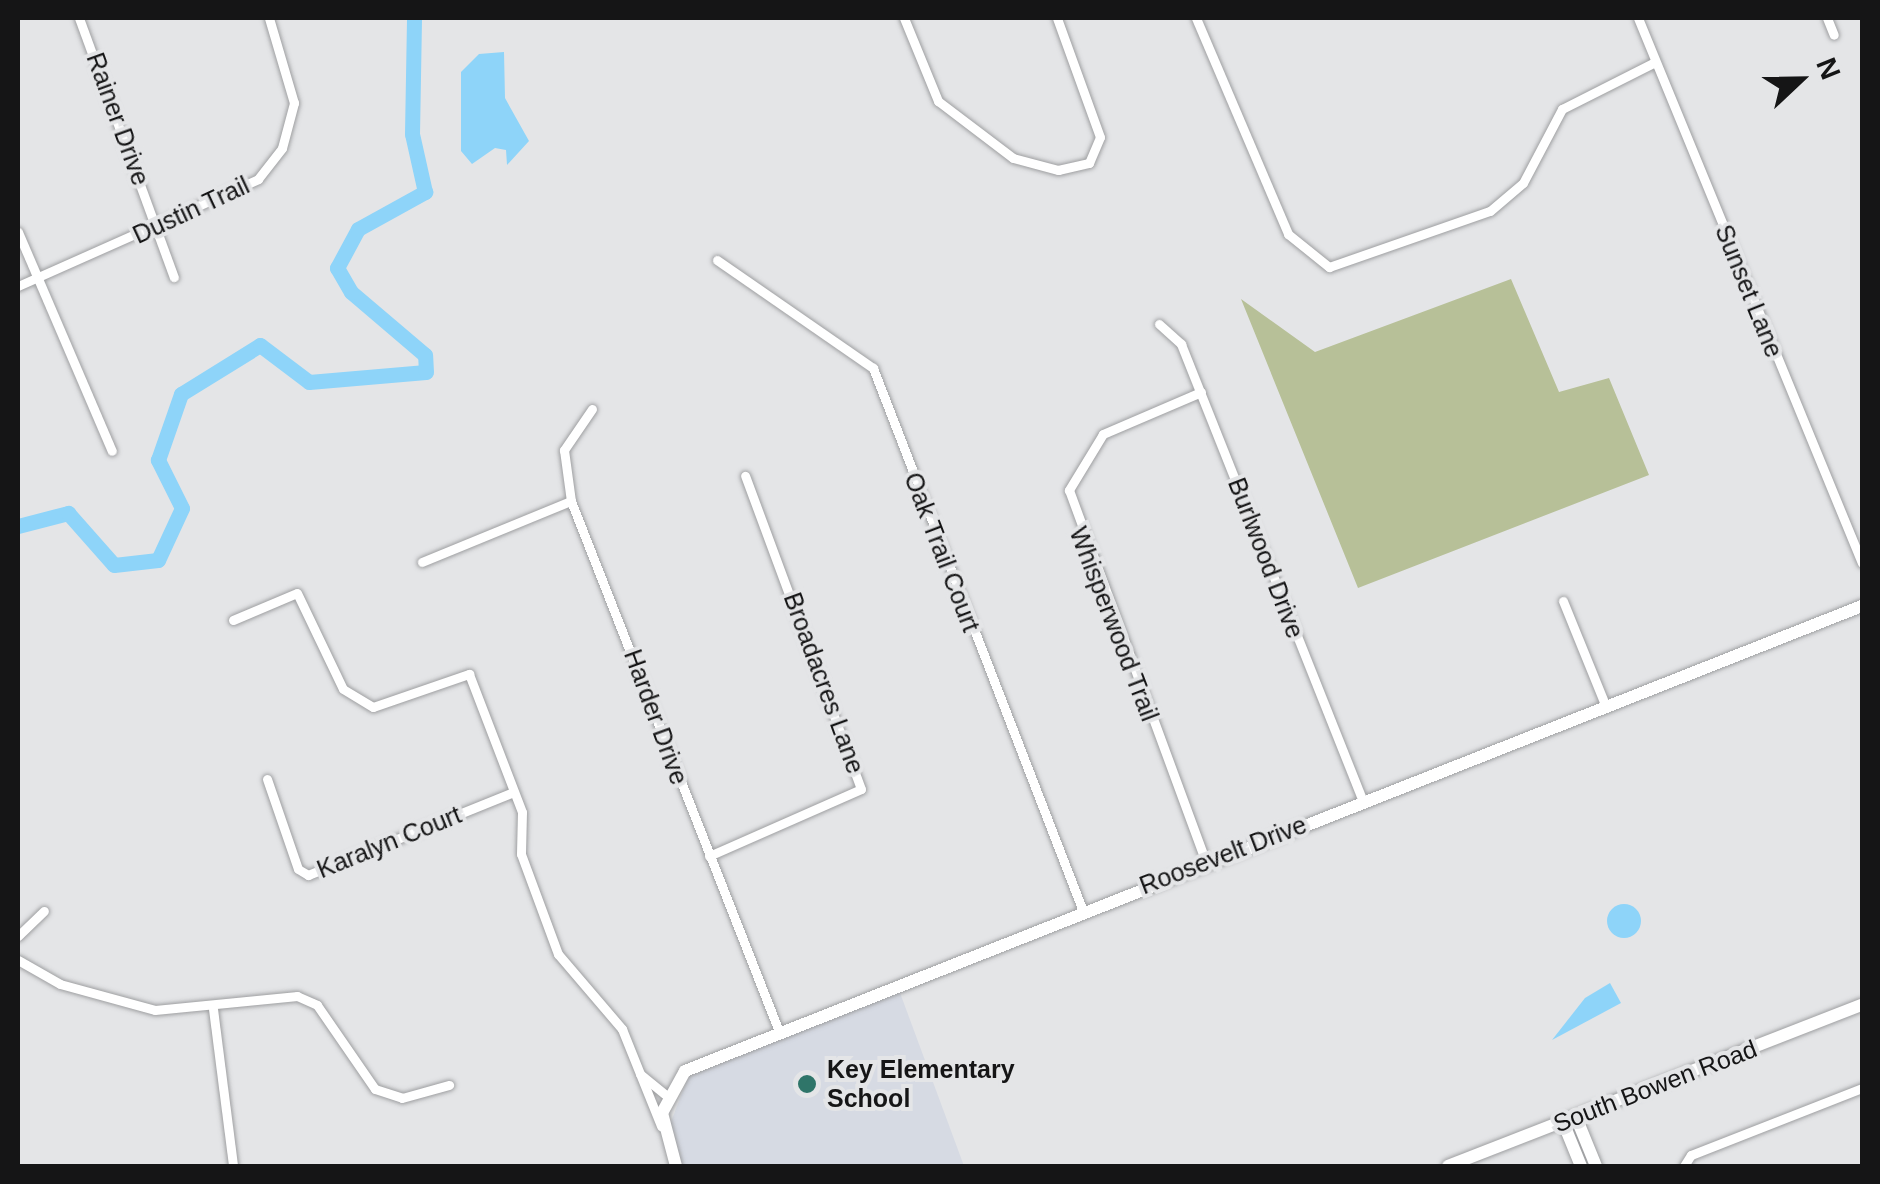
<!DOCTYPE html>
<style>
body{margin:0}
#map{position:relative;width:1880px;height:1184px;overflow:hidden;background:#e4e5e7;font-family:Arial,sans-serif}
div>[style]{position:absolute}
.built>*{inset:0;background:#d6dae3}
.green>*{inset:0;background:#b7c098}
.water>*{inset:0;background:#8ed4f9}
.round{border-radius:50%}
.river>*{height:15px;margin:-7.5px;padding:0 7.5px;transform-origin:7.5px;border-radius:7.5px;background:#8ed4f9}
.roads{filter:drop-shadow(0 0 2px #9e9fa1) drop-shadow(0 0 2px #9e9fa1)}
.street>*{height:9px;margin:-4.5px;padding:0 4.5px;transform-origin:4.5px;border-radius:4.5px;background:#fff}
.secondary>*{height:12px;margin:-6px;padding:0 6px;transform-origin:6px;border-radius:6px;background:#fff}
.dots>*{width:28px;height:28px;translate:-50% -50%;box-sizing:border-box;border:5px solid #e4e5e7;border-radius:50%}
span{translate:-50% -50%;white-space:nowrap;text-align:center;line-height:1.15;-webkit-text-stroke:8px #e4e5e7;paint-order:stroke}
.street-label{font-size:25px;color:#151516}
.poi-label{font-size:25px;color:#151516;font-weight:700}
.left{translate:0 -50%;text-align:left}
.frame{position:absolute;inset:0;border:20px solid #151516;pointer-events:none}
.north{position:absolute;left:1750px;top:30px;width:100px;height:100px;-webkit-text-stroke:8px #e4e5e7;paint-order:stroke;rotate:68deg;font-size:28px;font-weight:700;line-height:40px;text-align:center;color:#151516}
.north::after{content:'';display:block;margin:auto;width:35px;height:45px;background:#151516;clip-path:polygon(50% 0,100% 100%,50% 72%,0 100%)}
</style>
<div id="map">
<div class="built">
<div style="clip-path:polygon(899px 990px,964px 1166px,683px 1166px,668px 1130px,688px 1077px)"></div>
</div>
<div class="green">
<div style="clip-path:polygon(1511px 279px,1559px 392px,1609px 378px,1649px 475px,1358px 588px,1241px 299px,1315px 352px)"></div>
</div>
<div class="water">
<div style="clip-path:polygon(504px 52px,505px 98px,529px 141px,507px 165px,506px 150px,495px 148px,472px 164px,461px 151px,461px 72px,479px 54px)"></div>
<div class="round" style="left:1607px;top:904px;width:34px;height:34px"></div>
<div style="clip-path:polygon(1610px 983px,1621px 1003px,1552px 1040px,1585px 998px)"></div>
</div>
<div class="river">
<div style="left:18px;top:526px;width:52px;rotate:-14.6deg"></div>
<div style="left:68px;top:513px;width:69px;rotate:48.5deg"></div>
<div style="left:114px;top:565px;width:44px;rotate:-6.5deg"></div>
<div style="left:158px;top:560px;width:57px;rotate:-65.2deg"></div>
<div style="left:182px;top:508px;width:54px;rotate:-116.6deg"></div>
<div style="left:158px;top:460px;width:70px;rotate:-70.8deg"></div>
<div style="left:181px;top:394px;width:93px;rotate:-31.8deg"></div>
<div style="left:260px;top:345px;width:61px;rotate:37.1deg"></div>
<div style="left:309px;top:382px;width:117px;rotate:-4.9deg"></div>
<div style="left:426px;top:372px;width:17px;rotate:-93deg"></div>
<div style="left:425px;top:355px;width:97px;rotate:-139.6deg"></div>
<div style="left:351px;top:292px;width:28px;rotate:-120deg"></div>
<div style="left:337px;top:268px;width:44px;rotate:-61.7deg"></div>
<div style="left:358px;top:229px;width:77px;rotate:-28.9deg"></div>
<div style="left:425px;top:192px;width:59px;rotate:-102.6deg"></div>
<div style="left:412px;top:134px;width:116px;rotate:-89deg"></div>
</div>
<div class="roads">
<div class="street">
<div style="left:79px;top:18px;width:276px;rotate:69.9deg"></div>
<div style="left:904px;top:18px;width:90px;rotate:67.7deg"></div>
<div style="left:938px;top:101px;width:94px;rotate:37.2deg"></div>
<div style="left:1013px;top:158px;width:47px;rotate:14.9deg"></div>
<div style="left:1058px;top:170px;width:32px;rotate:-13deg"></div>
<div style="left:1089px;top:163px;width:28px;rotate:-67deg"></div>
<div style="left:1100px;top:137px;width:127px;rotate:-109.9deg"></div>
<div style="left:1196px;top:18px;width:235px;rotate:66.9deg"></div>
<div style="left:1288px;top:234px;width:53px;rotate:38.8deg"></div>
<div style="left:1329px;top:267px;width:170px;rotate:-19.2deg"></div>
<div style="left:1490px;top:211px;width:43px;rotate:-40.3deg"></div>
<div style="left:1523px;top:183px;width:84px;rotate:-62.2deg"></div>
<div style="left:1562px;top:109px;width:104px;rotate:-26.8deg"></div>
<div style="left:1638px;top:18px;width:589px;rotate:67.66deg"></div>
<div style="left:1827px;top:18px;width:18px;rotate:68deg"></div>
<div style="left:18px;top:232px;width:238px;rotate:66.8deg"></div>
<div style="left:717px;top:260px;width:190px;rotate:34.7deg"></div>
<div style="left:873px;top:368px;width:582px;rotate:68.86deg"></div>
<div style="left:18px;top:286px;width:263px;rotate:-24deg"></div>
<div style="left:258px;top:179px;width:39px;rotate:-52deg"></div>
<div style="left:282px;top:148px;width:47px;rotate:-75.1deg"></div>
<div style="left:294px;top:103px;width:89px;rotate:-106.4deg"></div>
<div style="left:1159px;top:324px;width:30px;rotate:42deg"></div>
<div style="left:1181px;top:344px;width:492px;rotate:68.3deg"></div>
<div style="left:1201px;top:392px;width:107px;rotate:156.8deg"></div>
<div style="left:1103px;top:434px;width:66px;rotate:121.3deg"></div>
<div style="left:1069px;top:490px;width:396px;rotate:69.8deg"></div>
<div style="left:592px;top:409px;width:50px;rotate:124.3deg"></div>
<div style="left:564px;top:450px;width:51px;rotate:82.2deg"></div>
<div style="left:571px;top:501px;width:567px;rotate:68.59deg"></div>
<div style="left:422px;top:562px;width:161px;rotate:-22.3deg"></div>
<div style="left:1563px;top:601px;width:114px;rotate:67.9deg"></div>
<div style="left:233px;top:620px;width:69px;rotate:-22.9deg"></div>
<div style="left:297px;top:593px;width:106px;rotate:64.4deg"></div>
<div style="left:343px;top:689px;width:35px;rotate:31deg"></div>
<div style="left:373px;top:707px;width:102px;rotate:-19deg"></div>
<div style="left:469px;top:674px;width:148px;rotate:69deg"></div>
<div style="left:522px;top:812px;width:42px;rotate:91.4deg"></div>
<div style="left:521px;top:854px;width:107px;rotate:69.7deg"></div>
<div style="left:558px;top:954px;width:99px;rotate:49.5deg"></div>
<div style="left:622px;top:1029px;width:105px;rotate:68.1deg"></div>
<div style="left:267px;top:779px;width:95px;rotate:71deg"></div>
<div style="left:298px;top:869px;width:12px;rotate:31deg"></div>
<div style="left:308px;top:875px;width:221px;rotate:-22deg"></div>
<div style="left:709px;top:856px;width:166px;rotate:-23.8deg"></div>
<div style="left:861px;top:789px;width:334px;rotate:-110.3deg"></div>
<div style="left:18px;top:936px;width:36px;rotate:-44deg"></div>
<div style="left:18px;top:960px;width:48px;rotate:29.7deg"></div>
<div style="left:60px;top:984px;width:98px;rotate:15.3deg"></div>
<div style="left:155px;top:1010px;width:143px;rotate:-5.6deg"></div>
<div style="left:297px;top:996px;width:22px;rotate:24deg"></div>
<div style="left:317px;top:1005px;width:102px;rotate:55.4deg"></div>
<div style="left:375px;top:1089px;width:28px;rotate:18deg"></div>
<div style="left:402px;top:1098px;width:49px;rotate:-15.5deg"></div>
<div style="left:213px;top:1009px;width:158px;rotate:82.7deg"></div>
<div style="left:640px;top:1074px;width:32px;rotate:39deg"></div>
<div style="left:1684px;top:1166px;width:13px;rotate:-58deg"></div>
<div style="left:1691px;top:1155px;width:184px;rotate:-21.4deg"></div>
</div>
<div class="secondary">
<div style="left:1576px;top:1117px;width:53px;rotate:67.8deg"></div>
<div style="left:1563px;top:1122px;width:48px;rotate:67.8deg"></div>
<div style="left:676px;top:1166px;width:55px;rotate:-104.8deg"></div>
<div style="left:662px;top:1113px;width:48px;rotate:-61.3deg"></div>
<div style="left:685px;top:1071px;width:1266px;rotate:-21.56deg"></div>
<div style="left:1448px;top:1166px;width:444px;rotate:-21.3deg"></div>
</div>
</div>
<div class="dots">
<div style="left:807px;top:1084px;background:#2f7569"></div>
</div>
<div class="street-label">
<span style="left:118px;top:119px;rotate:70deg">Rainer Drive</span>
<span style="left:191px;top:210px;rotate:-25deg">Dustin Trail</span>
<span style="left:1749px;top:291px;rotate:68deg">Sunset Lane</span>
<span style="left:942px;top:552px;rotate:69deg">Oak Trail Court</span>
<span style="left:1266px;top:558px;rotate:69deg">Burlwood Drive</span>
<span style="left:1114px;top:624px;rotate:69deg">Whisperwood Trail</span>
<span style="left:824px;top:683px;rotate:70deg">Broadacres Lane</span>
<span style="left:656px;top:717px;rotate:70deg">Harder Drive</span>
<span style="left:389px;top:842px;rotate:-22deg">Karalyn Court</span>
<span style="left:1223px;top:855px;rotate:-21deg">Roosevelt Drive</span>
<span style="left:1655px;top:1086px;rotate:-21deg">South Bowen Road</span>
</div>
<div class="poi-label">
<span class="left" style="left:827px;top:1084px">Key Elementary<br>School</span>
</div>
<div class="frame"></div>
<div class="north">N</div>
</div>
